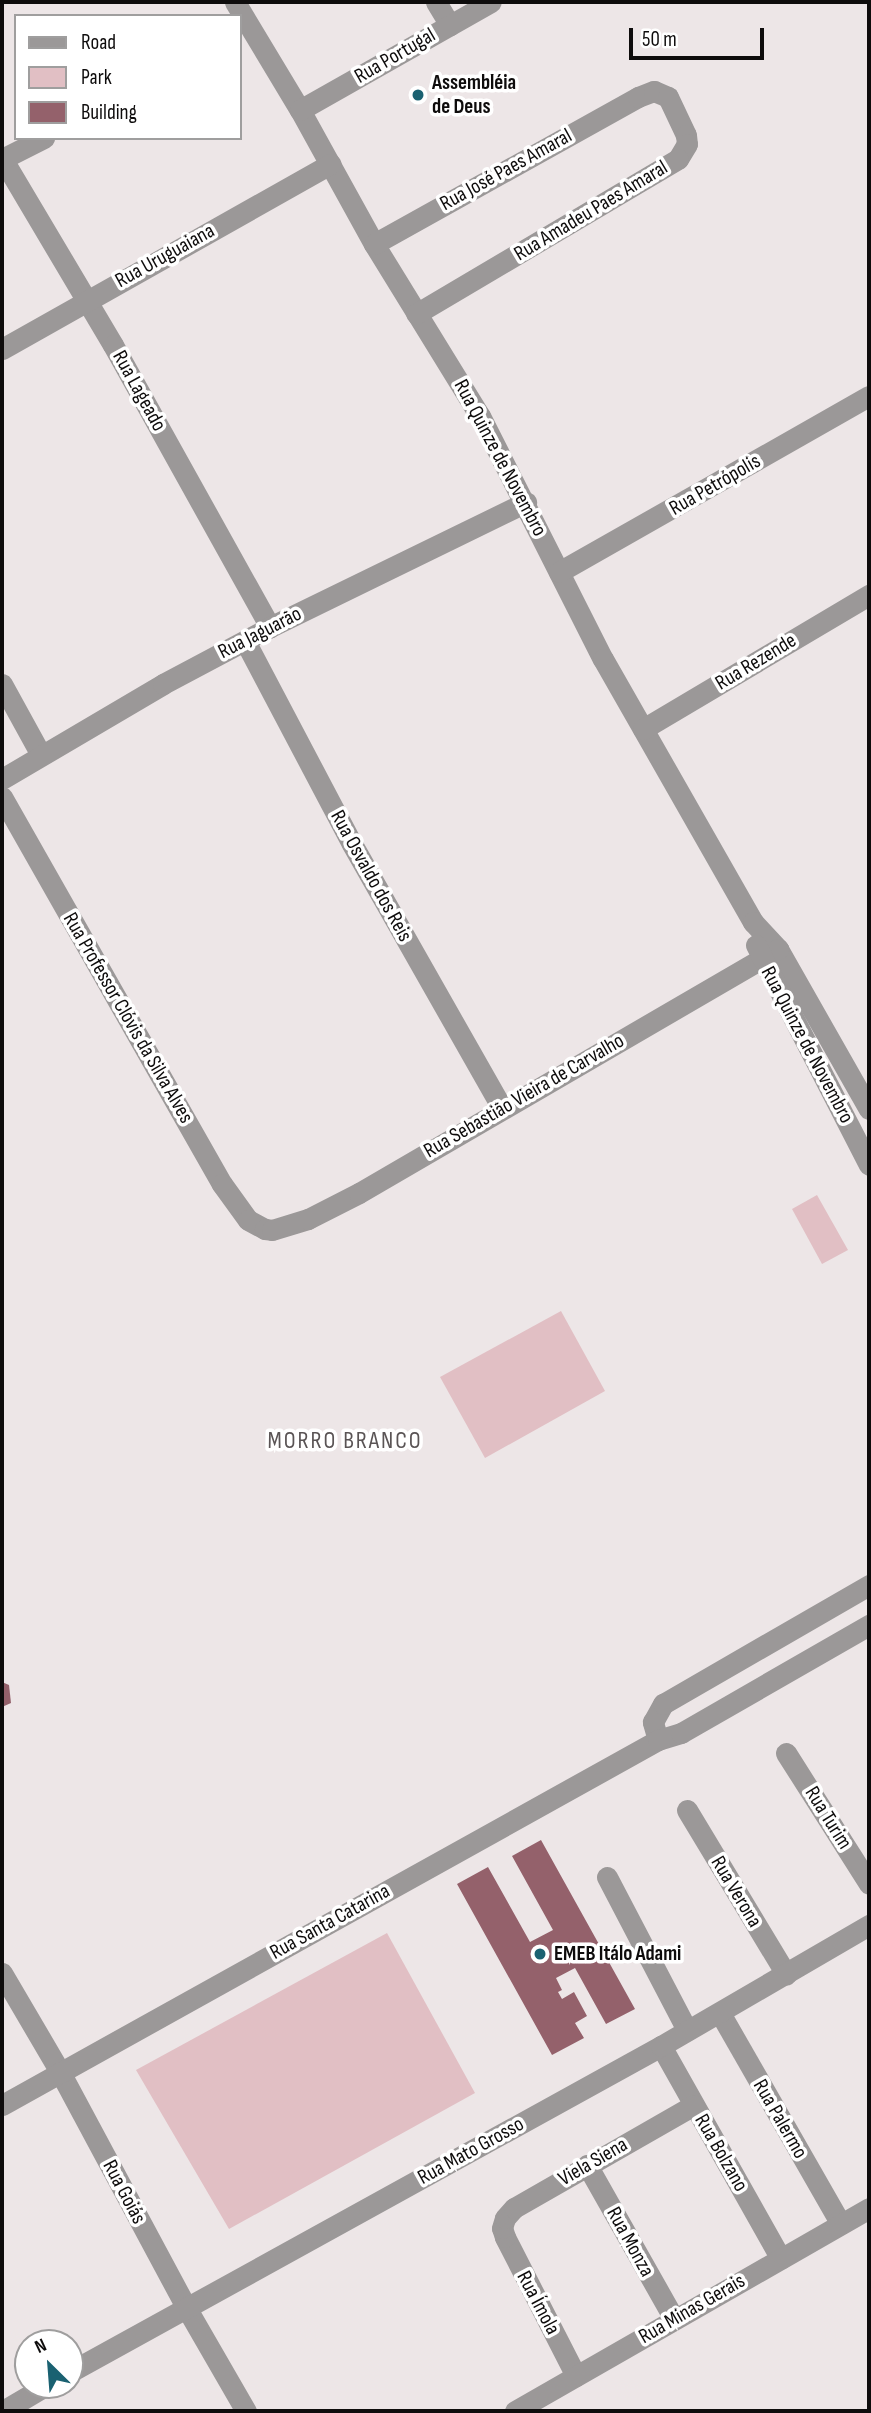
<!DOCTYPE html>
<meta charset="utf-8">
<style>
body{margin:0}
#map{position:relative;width:871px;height:2413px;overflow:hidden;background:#ede6e7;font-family:"Sofia Sans Condensed",sans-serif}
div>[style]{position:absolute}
.green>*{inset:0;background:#e1bfc4}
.building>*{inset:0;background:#94616b}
.minor>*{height:21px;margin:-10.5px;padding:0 10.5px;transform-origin:10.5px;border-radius:10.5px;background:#9b9898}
.dots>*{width:19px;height:19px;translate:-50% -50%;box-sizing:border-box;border:4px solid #fff;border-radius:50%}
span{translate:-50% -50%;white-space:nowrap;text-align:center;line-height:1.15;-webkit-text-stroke:7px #fff;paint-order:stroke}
.street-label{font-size:21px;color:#0e0c0c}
.poi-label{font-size:21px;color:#0e0c0c;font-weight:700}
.left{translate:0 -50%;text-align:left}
.quarter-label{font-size:24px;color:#5a5455;letter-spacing:2px}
.frame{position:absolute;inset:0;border:4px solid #0e0c0c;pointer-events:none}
.legend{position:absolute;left:14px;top:14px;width:228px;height:126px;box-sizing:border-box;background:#fff;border:2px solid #9f9e9e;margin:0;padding:9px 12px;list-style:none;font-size:21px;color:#0e0c0c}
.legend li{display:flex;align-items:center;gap:14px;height:35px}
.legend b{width:35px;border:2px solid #9f9e9e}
.north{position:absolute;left:14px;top:2329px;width:70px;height:70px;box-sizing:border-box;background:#fff;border:2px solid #9f9e9e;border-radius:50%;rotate:335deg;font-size:19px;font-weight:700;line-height:28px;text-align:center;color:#0e0c0c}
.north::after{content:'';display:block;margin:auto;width:24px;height:32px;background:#1a6171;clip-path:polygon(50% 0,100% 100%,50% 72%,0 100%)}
.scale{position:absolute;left:629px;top:28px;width:135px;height:32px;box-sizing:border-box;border:4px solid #0e0c0c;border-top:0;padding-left:9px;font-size:21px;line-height:24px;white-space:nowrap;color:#0e0c0c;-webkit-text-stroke:5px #fff;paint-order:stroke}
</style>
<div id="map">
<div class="green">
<div style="clip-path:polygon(817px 1195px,848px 1250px,822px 1264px,792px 1209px)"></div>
<div style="clip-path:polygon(561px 1311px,605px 1391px,485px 1458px,440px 1377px)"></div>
<div style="clip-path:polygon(387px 1933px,475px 2093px,229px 2229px,136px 2070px)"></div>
</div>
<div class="building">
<div style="clip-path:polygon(2px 1682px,9px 1685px,11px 1703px,2px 1707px)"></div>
<div style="clip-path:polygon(541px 1840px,635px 2009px,606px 2024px,575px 1968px,556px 1978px,562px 1990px,558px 1992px,562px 1999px,574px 1992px,587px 2016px,575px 2023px,584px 2038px,552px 2055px,457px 1884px,488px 1867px,530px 1942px,553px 1930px,512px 1856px)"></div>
</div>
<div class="minor">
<div style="left:235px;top:2px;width:126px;rotate:59deg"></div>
<div style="left:300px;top:110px;width:153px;rotate:61.1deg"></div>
<div style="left:374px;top:244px;width:202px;rotate:58.4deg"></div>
<div style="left:480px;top:416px;width:272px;rotate:63.2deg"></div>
<div style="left:603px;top:659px;width:303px;rotate:60.3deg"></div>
<div style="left:753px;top:922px;width:37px;rotate:47deg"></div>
<div style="left:778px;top:949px;width:184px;rotate:60.4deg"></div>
<div style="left:436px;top:2px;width:27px;rotate:59deg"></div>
<div style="left:300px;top:110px;width:219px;rotate:-29.5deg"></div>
<div style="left:2px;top:158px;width:217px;rotate:59.3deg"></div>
<div style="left:113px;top:345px;width:323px;rotate:60.9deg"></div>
<div style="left:2px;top:159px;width:47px;rotate:-26.6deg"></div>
<div style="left:374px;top:244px;width:302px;rotate:-29.1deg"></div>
<div style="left:638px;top:97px;width:17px;rotate:-21deg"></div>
<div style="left:654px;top:91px;width:15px;rotate:23deg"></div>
<div style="left:668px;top:97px;width:42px;rotate:64.7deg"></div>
<div style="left:686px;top:135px;width:9px;rotate:84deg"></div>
<div style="left:687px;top:144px;width:17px;rotate:121deg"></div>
<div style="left:678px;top:159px;width:304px;rotate:149.4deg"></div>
<div style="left:2px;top:349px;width:377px;rotate:-29.4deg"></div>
<div style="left:559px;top:572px;width:356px;rotate:-29.6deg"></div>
<div style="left:245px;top:641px;width:229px;rotate:62.2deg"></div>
<div style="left:352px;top:844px;width:304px;rotate:60.4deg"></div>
<div style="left:2px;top:684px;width:81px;rotate:61.2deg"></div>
<div style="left:643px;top:729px;width:263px;rotate:-30.7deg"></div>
<div style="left:2px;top:779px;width:187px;rotate:-30.5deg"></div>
<div style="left:163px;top:684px;width:121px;rotate:-28deg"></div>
<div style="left:270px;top:627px;width:285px;rotate:-26deg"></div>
<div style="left:2px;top:797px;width:445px;rotate:60.4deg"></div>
<div style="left:222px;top:1184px;width:44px;rotate:54.2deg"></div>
<div style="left:248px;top:1220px;width:19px;rotate:28deg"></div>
<div style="left:265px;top:1229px;width:7px;rotate:8deg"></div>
<div style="left:272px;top:1230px;width:38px;rotate:-17deg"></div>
<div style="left:308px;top:1219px;width:57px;rotate:-27deg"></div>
<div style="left:359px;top:1193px;width:485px;rotate:-30.2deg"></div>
<div style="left:756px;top:945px;width:247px;rotate:62.8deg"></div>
<div style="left:658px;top:1740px;width:19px;rotate:-106deg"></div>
<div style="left:653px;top:1722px;width:21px;rotate:-61deg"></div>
<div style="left:663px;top:1704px;width:238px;rotate:-30deg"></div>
<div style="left:786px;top:1753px;width:155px;rotate:57.6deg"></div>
<div style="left:687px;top:1810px;width:192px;rotate:58.9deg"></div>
<div style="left:607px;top:1877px;width:173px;rotate:62.4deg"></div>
<div style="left:2px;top:1973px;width:115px;rotate:59.6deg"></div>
<div style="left:60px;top:2072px;width:269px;rotate:61.8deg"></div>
<div style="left:187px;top:2309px;width:118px;rotate:60deg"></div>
<div style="left:720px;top:2013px;width:243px;rotate:60.2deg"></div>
<div style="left:661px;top:2046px;width:244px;rotate:60.6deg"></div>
<div style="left:2px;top:2105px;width:751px;rotate:-29.09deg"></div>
<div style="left:658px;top:1740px;width:24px;rotate:-17deg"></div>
<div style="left:681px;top:1733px;width:217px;rotate:-29.9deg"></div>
<div style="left:587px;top:2165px;width:177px;rotate:60.5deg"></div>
<div style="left:70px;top:2372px;width:675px;rotate:-28.88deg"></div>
<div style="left:661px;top:2046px;width:241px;rotate:-30.2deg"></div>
<div style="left:576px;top:2376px;width:156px;rotate:-117.1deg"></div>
<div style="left:505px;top:2237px;width:9px;rotate:-108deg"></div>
<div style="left:502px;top:2228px;width:10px;rotate:-73deg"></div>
<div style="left:505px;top:2218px;width:13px;rotate:-48deg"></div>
<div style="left:514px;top:2208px;width:207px;rotate:-29.8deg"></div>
<div style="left:3px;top:2411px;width:51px;rotate:-30.6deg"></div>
<div style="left:515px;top:2411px;width:408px;rotate:-29.8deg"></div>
</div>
<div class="dots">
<div style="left:418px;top:95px;background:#1a6171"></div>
<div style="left:540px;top:1954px;background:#1a6171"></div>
</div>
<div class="street-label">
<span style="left:395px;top:56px;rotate:-30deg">Rua Portugal</span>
<span style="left:506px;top:170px;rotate:-29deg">Rua José Paes Amaral</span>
<span style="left:591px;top:211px;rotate:-31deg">Rua Amadeu Paes Amaral</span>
<span style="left:165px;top:256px;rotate:-29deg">Rua Uruguaiana</span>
<span style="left:139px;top:391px;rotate:61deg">Rua Lageado</span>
<span style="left:500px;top:458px;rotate:62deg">Rua Quinze de Novembro</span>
<span style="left:715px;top:485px;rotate:-30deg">Rua Petrópolis</span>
<span style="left:260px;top:633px;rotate:-27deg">Rua Jaguarão</span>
<span style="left:756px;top:662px;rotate:-31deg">Rua Rezende</span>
<span style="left:371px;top:876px;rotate:61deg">Rua Osvaldo dos Reis</span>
<span style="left:128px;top:1018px;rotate:60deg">Rua Professor Clóvis da Silva Alves</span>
<span style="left:807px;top:1045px;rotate:62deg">Rua Quinze de Novembro</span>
<span style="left:524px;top:1096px;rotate:-30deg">Rua Sebastião Vieira de Carvalho</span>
<span style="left:828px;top:1818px;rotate:58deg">Rua Turim</span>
<span style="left:736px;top:1892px;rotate:59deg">Rua Verona</span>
<span style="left:330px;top:1922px;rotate:-29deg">Rua Santa Catarina</span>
<span style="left:780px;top:2119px;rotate:60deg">Rua Palermo</span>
<span style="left:471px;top:2151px;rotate:-29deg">Rua Mato Grosso</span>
<span style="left:721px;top:2153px;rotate:60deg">Rua Bolzano</span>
<span style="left:593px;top:2162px;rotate:-30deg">Viela Siena</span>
<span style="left:124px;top:2192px;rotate:62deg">Rua Goiás</span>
<span style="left:630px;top:2242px;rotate:61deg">Rua Monza</span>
<span style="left:538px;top:2303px;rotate:62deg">Rua Ímola</span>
<span style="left:692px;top:2309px;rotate:-30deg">Rua Minas Gerais</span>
</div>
<div class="poi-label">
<span class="left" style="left:432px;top:95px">Assembléia<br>de Deus</span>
<span class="left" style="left:554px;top:1954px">EMEB Itálo Adami</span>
</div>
<div class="quarter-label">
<span style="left:345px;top:1441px">MORRO BRANCO</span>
</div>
<div class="frame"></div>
<ul class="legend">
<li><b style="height:9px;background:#9b9898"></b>Road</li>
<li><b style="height:19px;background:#e1bfc4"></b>Park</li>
<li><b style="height:19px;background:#94616b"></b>Building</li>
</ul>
<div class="north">N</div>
<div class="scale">50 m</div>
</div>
